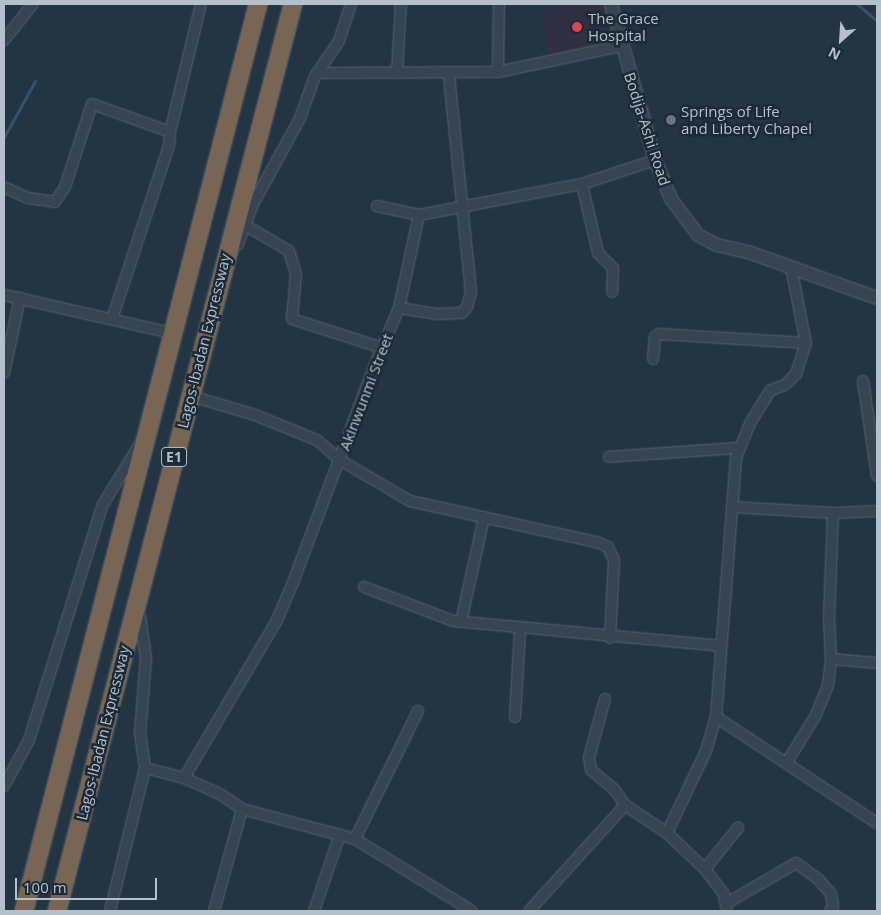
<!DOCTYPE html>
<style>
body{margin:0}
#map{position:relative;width:881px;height:915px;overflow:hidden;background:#233442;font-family:"Open Sans",sans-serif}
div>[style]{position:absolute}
.medical>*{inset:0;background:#303042}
.stream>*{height:3px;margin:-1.5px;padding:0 1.5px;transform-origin:1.5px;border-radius:1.5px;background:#35526a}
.roads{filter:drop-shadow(0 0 1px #55636f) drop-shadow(0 0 1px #55636f)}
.minor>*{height:10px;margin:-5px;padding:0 5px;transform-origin:5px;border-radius:5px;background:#374552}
.tertiary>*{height:12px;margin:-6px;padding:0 6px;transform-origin:6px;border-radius:6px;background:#374552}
.motorway>*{height:18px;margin:-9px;padding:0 9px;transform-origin:9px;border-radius:9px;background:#786554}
.dots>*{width:14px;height:14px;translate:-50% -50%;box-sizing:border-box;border:2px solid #1c2a37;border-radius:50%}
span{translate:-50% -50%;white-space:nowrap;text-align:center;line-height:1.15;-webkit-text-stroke:5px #1c2a37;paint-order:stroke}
.shield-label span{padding:1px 4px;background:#1c2a37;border:1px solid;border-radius:4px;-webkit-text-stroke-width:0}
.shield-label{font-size:14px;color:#b4c0cc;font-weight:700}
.poi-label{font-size:15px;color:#b4c0cc}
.left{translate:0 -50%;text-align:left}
.street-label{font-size:15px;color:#b4c0cc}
.frame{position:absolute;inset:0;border:5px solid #b4c0cc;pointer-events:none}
.north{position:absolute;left:816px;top:15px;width:50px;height:50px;-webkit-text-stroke:4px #1c2a37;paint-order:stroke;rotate:206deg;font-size:14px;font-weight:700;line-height:20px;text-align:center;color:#b4c0cc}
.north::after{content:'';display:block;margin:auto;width:18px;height:22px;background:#b4c0cc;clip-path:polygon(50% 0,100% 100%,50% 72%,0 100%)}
.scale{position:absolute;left:15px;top:878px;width:142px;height:22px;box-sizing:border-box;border:2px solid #b4c0cc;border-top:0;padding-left:6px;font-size:15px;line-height:18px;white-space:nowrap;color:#b4c0cc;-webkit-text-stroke:4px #1c2a37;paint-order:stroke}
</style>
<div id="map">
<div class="medical">
<div style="clip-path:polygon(570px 4px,604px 4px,614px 43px,547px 57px,543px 11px)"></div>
</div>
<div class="stream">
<div style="left:857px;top:4px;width:26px;rotate:40deg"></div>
<div style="left:4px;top:137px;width:64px;rotate:-61deg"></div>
</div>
<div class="roads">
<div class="minor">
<div style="left:4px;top:40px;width:46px;rotate:-51.1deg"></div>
<div style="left:498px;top:72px;width:68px;rotate:-89.2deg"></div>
<div style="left:319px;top:73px;width:179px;rotate:-0.3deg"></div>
<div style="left:498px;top:72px;width:125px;rotate:-12deg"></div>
<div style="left:397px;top:73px;width:69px;rotate:-86.7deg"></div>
<div style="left:582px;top:184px;width:71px;rotate:76.9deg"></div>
<div style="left:598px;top:253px;width:21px;rotate:45deg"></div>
<div style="left:613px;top:268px;width:24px;rotate:92deg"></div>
<div style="left:4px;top:187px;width:26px;rotate:25deg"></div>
<div style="left:28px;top:198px;width:27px;rotate:8deg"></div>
<div style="left:55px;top:202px;width:18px;rotate:-56deg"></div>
<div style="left:65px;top:187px;width:87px;rotate:-72deg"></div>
<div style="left:92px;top:104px;width:83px;rotate:19.7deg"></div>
<div style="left:377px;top:206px;width:43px;rotate:12.1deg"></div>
<div style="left:245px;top:225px;width:51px;rotate:30.6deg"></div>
<div style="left:289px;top:251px;width:24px;rotate:73deg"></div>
<div style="left:296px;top:274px;width:45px;rotate:95.1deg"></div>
<div style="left:292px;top:319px;width:96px;rotate:17.7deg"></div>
<div style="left:238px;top:244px;width:43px;rotate:-69.4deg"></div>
<div style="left:253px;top:204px;width:98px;rotate:-61.3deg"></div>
<div style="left:300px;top:118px;width:45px;rotate:-70.3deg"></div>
<div style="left:315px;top:76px;width:42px;rotate:-55.6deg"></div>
<div style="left:339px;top:41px;width:39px;rotate:-72deg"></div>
<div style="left:4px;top:295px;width:171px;rotate:12.8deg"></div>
<div style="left:399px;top:308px;width:36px;rotate:9deg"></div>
<div style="left:435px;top:314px;width:27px;rotate:-2deg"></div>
<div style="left:462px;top:313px;width:8px;rotate:-50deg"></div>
<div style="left:467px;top:307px;width:16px;rotate:-75deg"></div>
<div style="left:471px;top:292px;width:219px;rotate:-95.8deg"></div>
<div style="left:112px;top:319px;width:182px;rotate:-71.8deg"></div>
<div style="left:169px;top:146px;width:14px;rotate:-86deg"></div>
<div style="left:170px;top:132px;width:132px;rotate:-76.4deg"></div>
<div style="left:653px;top:359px;width:22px;rotate:-85deg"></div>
<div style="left:655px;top:337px;width:5px;rotate:-37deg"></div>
<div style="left:659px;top:334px;width:147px;rotate:3.5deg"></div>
<div style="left:4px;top:373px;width:77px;rotate:-78deg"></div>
<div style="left:863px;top:381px;width:96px;rotate:81.6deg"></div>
<div style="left:198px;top:398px;width:59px;rotate:16.6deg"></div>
<div style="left:255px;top:415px;width:67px;rotate:22deg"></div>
<div style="left:317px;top:440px;width:30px;rotate:41deg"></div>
<div style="left:340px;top:460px;width:81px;rotate:30.4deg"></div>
<div style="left:410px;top:501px;width:191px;rotate:12.4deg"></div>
<div style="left:597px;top:542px;width:12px;rotate:24deg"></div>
<div style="left:608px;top:547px;width:14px;rotate:65deg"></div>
<div style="left:614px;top:560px;width:78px;rotate:92.9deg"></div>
<div style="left:609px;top:457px;width:130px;rotate:-4deg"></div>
<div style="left:732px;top:507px;width:101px;rotate:3.4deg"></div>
<div style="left:833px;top:513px;width:44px;rotate:-2.6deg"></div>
<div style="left:364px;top:587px;width:95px;rotate:20.9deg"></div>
<div style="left:453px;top:621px;width:268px;rotate:5.3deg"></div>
<div style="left:461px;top:622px;width:107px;rotate:-77.6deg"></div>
<div style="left:831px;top:659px;width:46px;rotate:5deg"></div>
<div style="left:605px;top:699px;width:60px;rotate:105.4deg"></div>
<div style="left:589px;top:757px;width:13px;rotate:81deg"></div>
<div style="left:591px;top:770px;width:31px;rotate:40deg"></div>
<div style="left:615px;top:790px;width:18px;rotate:56deg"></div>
<div style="left:625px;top:805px;width:50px;rotate:33.7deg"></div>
<div style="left:667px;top:833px;width:52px;rotate:43.5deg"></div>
<div style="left:705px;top:869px;width:31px;rotate:53deg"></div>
<div style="left:724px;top:894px;width:17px;rotate:80deg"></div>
<div style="left:515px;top:717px;width:87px;rotate:-86.7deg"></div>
<div style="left:716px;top:717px;width:193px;rotate:33.4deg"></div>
<div style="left:787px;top:762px;width:55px;rotate:-58.3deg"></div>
<div style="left:816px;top:715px;width:32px;rotate:-68deg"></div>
<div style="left:828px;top:685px;width:26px;rotate:-83deg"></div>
<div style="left:831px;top:659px;width:41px;rotate:-92.8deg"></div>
<div style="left:829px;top:618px;width:105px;rotate:-87.8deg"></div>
<div style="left:145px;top:768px;width:40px;rotate:14.4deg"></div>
<div style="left:184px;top:778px;width:39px;rotate:24deg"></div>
<div style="left:220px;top:794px;width:27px;rotate:34deg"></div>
<div style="left:242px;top:809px;width:117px;rotate:14.9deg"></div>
<div style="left:355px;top:839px;width:137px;rotate:31.6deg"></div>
<div style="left:184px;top:778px;width:183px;rotate:-59.5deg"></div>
<div style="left:277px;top:620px;width:38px;rotate:-67deg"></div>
<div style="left:292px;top:585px;width:236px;rotate:-69.4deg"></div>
<div style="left:375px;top:364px;width:61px;rotate:-66.8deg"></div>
<div style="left:399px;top:308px;width:95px;rotate:-77.9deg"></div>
<div style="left:419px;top:215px;width:166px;rotate:-10.8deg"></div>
<div style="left:582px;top:184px;width:77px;rotate:-18.2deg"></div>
<div style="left:4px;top:786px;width:52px;rotate:-61.5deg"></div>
<div style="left:29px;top:740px;width:247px;rotate:-72.6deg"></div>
<div style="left:103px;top:504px;width:70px;rotate:-58.3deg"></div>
<div style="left:667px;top:833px;width:91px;rotate:-64.6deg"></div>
<div style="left:706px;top:751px;width:35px;rotate:-74deg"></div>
<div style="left:716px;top:717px;width:260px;rotate:-85.6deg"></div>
<div style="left:736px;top:458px;width:38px;rotate:-68deg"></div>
<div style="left:750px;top:423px;width:39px;rotate:-58deg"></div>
<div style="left:771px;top:390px;width:15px;rotate:-20deg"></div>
<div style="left:785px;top:385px;width:16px;rotate:-45deg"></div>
<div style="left:796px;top:374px;width:33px;rotate:-72deg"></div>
<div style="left:806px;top:343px;width:77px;rotate:-101.2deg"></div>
<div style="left:355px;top:839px;width:143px;rotate:-63.8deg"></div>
<div style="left:705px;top:869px;width:53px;rotate:-51.2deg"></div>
<div style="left:727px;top:903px;width:80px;rotate:-30.1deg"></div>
<div style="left:796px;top:863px;width:29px;rotate:36deg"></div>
<div style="left:819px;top:880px;width:18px;rotate:49deg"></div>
<div style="left:831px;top:894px;width:13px;rotate:81deg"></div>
<div style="left:833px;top:907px;width:5px;rotate:127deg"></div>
<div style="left:110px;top:911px;width:147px;rotate:-76.2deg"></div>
<div style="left:145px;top:768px;width:35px;rotate:-98deg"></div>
<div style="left:140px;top:733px;width:75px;rotate:-85.4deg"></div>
<div style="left:146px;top:658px;width:42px;rotate:-98.1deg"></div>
<div style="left:214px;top:911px;width:106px;rotate:-74.6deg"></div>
<div style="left:314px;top:911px;width:81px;rotate:-71.3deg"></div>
<div style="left:529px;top:911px;width:143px;rotate:-47.8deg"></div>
</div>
<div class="tertiary">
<div style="left:611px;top:4px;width:162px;rotate:74.2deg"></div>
<div style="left:655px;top:160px;width:42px;rotate:67.7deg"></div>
<div style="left:671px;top:199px;width:45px;rotate:53.1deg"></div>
<div style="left:698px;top:235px;width:21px;rotate:28deg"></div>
<div style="left:717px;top:245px;width:35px;rotate:13deg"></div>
<div style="left:751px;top:253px;width:134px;rotate:19.7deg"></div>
</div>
<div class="motorway">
<div style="left:24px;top:911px;width:937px;rotate:-75.53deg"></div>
<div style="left:57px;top:911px;width:937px;rotate:-75.42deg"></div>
</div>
</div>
<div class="dots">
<div style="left:577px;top:27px;background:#e0444e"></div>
<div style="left:671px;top:120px;background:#6b7280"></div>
</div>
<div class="shield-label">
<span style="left:174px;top:457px">E1</span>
</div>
<div class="poi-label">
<span class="left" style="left:588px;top:27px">The Grace<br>Hospital</span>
<span class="left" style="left:681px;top:120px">Springs of Life<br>and Liberty Chapel</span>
</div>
<div class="street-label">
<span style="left:647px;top:129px;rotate:72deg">Bodija-Ashi Road</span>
<span style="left:204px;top:341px;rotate:-76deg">Lagos-Ibadan Expressway</span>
<span style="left:366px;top:392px;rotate:-69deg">Akinwunmi Street</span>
<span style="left:103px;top:733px;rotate:-76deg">Lagos-Ibadan Expressway</span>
</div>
<div class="frame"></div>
<div class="north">N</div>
<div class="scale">100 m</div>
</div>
